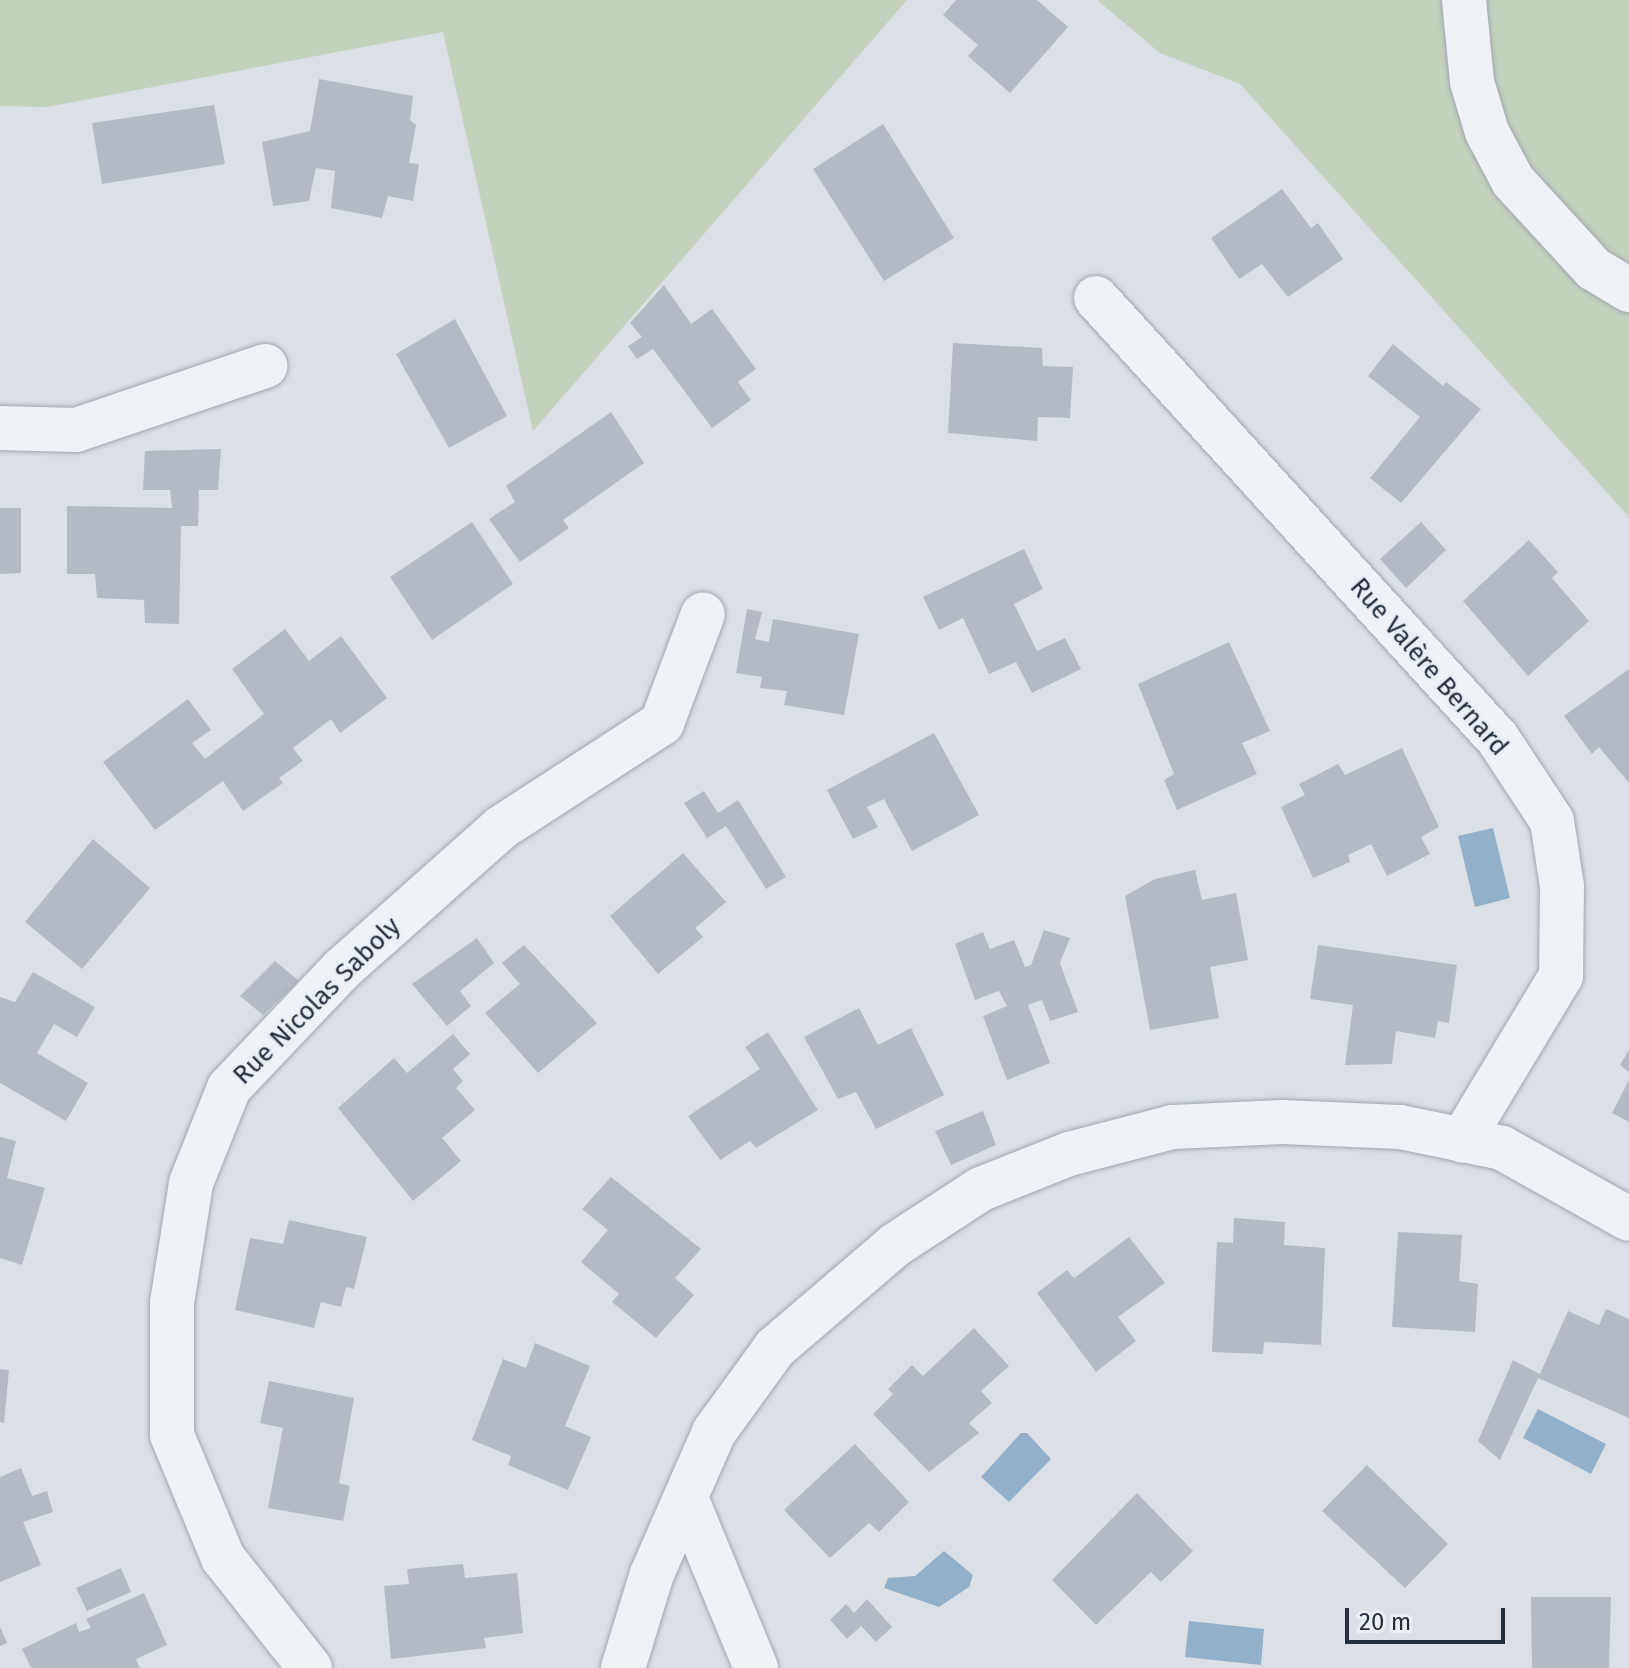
<!DOCTYPE html>
<meta charset="utf-8">
<style>
body{margin:0}
#map{position:relative;width:1629px;height:1668px;overflow:hidden;background:#dbe0e7;font-family:"Fira Sans",sans-serif}
div>[style]{position:absolute}
.green>*{inset:0;background:#c2d2bc}
.water>*{inset:0;background:#93b0ca}
.building>*{inset:0;background:#b2bac4}
.roads{filter:drop-shadow(0 0 2px #a0a7b1) drop-shadow(0 0 2px #a0a7b1)}
.street>*{height:44px;margin:-22px;padding:0 22px;transform-origin:22px;border-radius:22px;background:#eef1f5}
span{translate:-50% -50%;white-space:nowrap;text-align:center;line-height:1.15;-webkit-text-stroke:6px #eaeff5;paint-order:stroke}
.street-label{font-size:26px;color:#242f3e}
.scale{position:absolute;left:1345px;top:1608px;width:160px;height:36px;box-sizing:border-box;border:4px solid #242f3e;border-top:0;padding-left:10px;font-size:24px;line-height:28px;white-space:nowrap;color:#242f3e;-webkit-text-stroke:6px #eaeff5;paint-order:stroke}
</style>
<div id="map">
<div class="green">
<div style="clip-path:polygon(0 0,907px 0,533px 431px,443px 32px,47px 107px,0 106px)"></div>
<div style="clip-path:polygon(1097px 0,1629px 0,1629px 517px,1240px 84px,1160px 53px)"></div>
</div>
<div class="water">
<div style="clip-path:polygon(1493px 828px,1510px 898px,1475px 907px,1458px 836px)"></div>
<div style="clip-path:polygon(1538px 1409px,1606px 1444px,1591px 1474px,1523px 1438px)"></div>
<div style="clip-path:polygon(1021px 1433px,1027px 1433px,1051px 1459px,1009px 1502px,981px 1477px)"></div>
<div style="clip-path:polygon(944px 1551px,973px 1575px,969px 1587px,939px 1607px,884px 1588px,888px 1578px,915px 1576px)"></div>
<div style="clip-path:polygon(1189px 1621px,1264px 1629px,1261px 1665px,1185px 1657px)"></div>
</div>
<div class="building">
<div style="clip-path:polygon(956px 0,1037px 0,1068px 27px,1010px 93px,968px 56px,978px 45px,943px 15px)"></div>
<div style="clip-path:polygon(319px 79px,413px 96px,410px 120px,416px 125px,409px 163px,419px 164px,413px 201px,388px 196px,382px 218px,331px 208px,335px 171px,316px 168px,309px 201px,273px 206px,262px 142px,310px 131px)"></div>
<div style="clip-path:polygon(214px 105px,225px 164px,102px 184px,92px 123px)"></div>
<div style="clip-path:polygon(883px 124px,954px 238px,884px 281px,813px 169px)"></div>
<div style="clip-path:polygon(1282px 189px,1311px 228px,1318px 223px,1343px 259px,1288px 297px,1262px 264px,1239px 279px,1211px 238px)"></div>
<div style="clip-path:polygon(664px 285px,691px 324px,712px 309px,756px 369px,738px 382px,751px 400px,712px 428px,653px 349px,637px 359px,628px 346px,642px 337px,630px 323px)"></div>
<div style="clip-path:polygon(455px 319px,507px 416px,449px 448px,396px 354px)"></div>
<div style="clip-path:polygon(953px 343px,1042px 348px,1043px 366px,1073px 367px,1070px 418px,1038px 417px,1037px 441px,948px 433px)"></div>
<div style="clip-path:polygon(1393px 344px,1443px 386px,1446px 382px,1481px 409px,1401px 503px,1370px 478px,1420px 417px,1368px 376px)"></div>
<div style="clip-path:polygon(611px 412px,644px 463px,563px 520px,569px 528px,520px 562px,489px 519px,515px 502px,506px 486px)"></div>
<div style="clip-path:polygon(221px 449px,218px 490px,199px 490px,198px 526px,181px 526px,179px 624px,145px 623px,144px 600px,97px 598px,95px 574px,67px 574px,67px 506px,172px 508px,170px 490px,143px 490px,145px 451px)"></div>
<div style="clip-path:polygon(0 508px,21px 508px,21px 573px,0 574px)"></div>
<div style="clip-path:polygon(472px 522px,513px 584px,432px 640px,390px 577px)"></div>
<div style="clip-path:polygon(1421px 522px,1446px 550px,1406px 588px,1380px 559px)"></div>
<div style="clip-path:polygon(1529px 540px,1558px 572px,1552px 578px,1589px 621px,1528px 676px,1463px 601px)"></div>
<div style="clip-path:polygon(1024px 549px,1043px 589px,1014px 604px,1037px 651px,1065px 638px,1081px 669px,1032px 693px,1016px 662px,989px 674px,963px 618px,939px 630px,923px 597px)"></div>
<div style="clip-path:polygon(747px 609px,762px 612px,755px 639px,769px 642px,773px 619px,859px 634px,844px 715px,784px 705px,787px 691px,760px 688px,762px 677px,736px 673px)"></div>
<div style="clip-path:polygon(285px 629px,309px 661px,341px 636px,387px 698px,340px 733px,331px 719px,293px 748px,303px 761px,279px 778px,283px 783px,243px 811px,223px 781px,155px 830px,103px 762px,188px 699px,211px 730px,192px 743px,205px 759px,264px 714px,232px 669px)"></div>
<div style="clip-path:polygon(1229px 642px,1270px 731px,1242px 743px,1257px 774px,1177px 810px,1164px 780px,1174px 774px,1138px 684px)"></div>
<div style="clip-path:polygon(1629px 669px,1629px 783px,1599px 747px,1592px 754px,1564px 716px)"></div>
<div style="clip-path:polygon(934px 733px,979px 815px,912px 851px,884px 799px,867px 807px,878px 827px,853px 839px,827px 790px)"></div>
<div style="clip-path:polygon(1402px 748px,1439px 827px,1421px 837px,1430px 854px,1387px 876px,1371px 844px,1348px 855px,1350px 862px,1313px 878px,1281px 807px,1305px 795px,1299px 784px,1338px 764px,1345px 775px)"></div>
<div style="clip-path:polygon(704px 791px,718px 813px,738px 800px,786px 877px,766px 889px,726px 826px,707px 838px,684px 803px)"></div>
<div style="clip-path:polygon(93px 839px,150px 888px,82px 969px,25px 922px)"></div>
<div style="clip-path:polygon(683px 853px,726px 902px,695px 928px,703px 937px,658px 974px,610px 916px)"></div>
<div style="clip-path:polygon(1195px 870px,1202px 900px,1236px 893px,1248px 960px,1210px 967px,1219px 1018px,1150px 1030px,1125px 896px,1155px 879px)"></div>
<div style="clip-path:polygon(1044px 930px,1070px 938px,1060px 963px,1078px 1012px,1050px 1021px,1042px 1000px,1028px 1005px,1050px 1063px,1007px 1080px,983px 1016px,1007px 1006px,999px 991px,975px 1000px,955px 944px,983px 932px,990px 949px,1014px 940px,1025px 967px,1031px 965px)"></div>
<div style="clip-path:polygon(477px 938px,494px 963px,460px 991px,471px 1006px,447px 1026px,412px 984px)"></div>
<div style="clip-path:polygon(524px 945px,597px 1023px,538px 1073px,485px 1013px,520px 984px,502px 963px)"></div>
<div style="clip-path:polygon(1318px 945px,1457px 965px,1449px 1023px,1438px 1021px,1435px 1038px,1396px 1031px,1392px 1064px,1345px 1065px,1353px 1005px,1310px 999px)"></div>
<div style="clip-path:polygon(275px 961px,299px 981px,263px 1015px,240px 996px)"></div>
<div style="clip-path:polygon(33px 972px,95px 1007px,77px 1037px,54px 1024px,37px 1053px,88px 1083px,66px 1121px,0 1083px,0 997px,15px 1002px)"></div>
<div style="clip-path:polygon(859px 1008px,878px 1045px,911px 1028px,944px 1095px,876px 1129px,856px 1092px,838px 1099px,804px 1037px)"></div>
<div style="clip-path:polygon(768px 1032px,818px 1110px,756px 1148px,750px 1141px,720px 1160px,688px 1116px,760px 1069px,745px 1047px)"></div>
<div style="clip-path:polygon(453px 1034px,470px 1054px,453px 1069px,463px 1081px,456px 1088px,475px 1110px,442px 1138px,461px 1161px,413px 1201px,338px 1108px,394px 1058px,407px 1073px)"></div>
<div style="clip-path:polygon(1629px 1050px,1629px 1072px,1620px 1065px)"></div>
<div style="clip-path:polygon(1629px 1080px,1629px 1122px,1612px 1113px)"></div>
<div style="clip-path:polygon(983px 1111px,996px 1145px,951px 1165px,935px 1131px)"></div>
<div style="clip-path:polygon(0 1137px,16px 1141px,7px 1178px,45px 1188px,22px 1265px,0 1258px)"></div>
<div style="clip-path:polygon(611px 1177px,701px 1249px,675px 1278px,694px 1295px,656px 1338px,612px 1302px,619px 1294px,581px 1262px,608px 1230px,582px 1209px)"></div>
<div style="clip-path:polygon(1234px 1218px,1285px 1222px,1284px 1245px,1325px 1248px,1321px 1345px,1264px 1342px,1263px 1354px,1212px 1352px,1217px 1242px,1233px 1243px)"></div>
<div style="clip-path:polygon(289px 1220px,367px 1237px,354px 1289px,346px 1287px,341px 1307px,321px 1302px,314px 1328px,235px 1310px,250px 1238px,283px 1244px)"></div>
<div style="clip-path:polygon(1398px 1232px,1462px 1235px,1459px 1281px,1478px 1284px,1475px 1332px,1392px 1327px)"></div>
<div style="clip-path:polygon(1129px 1237px,1165px 1283px,1118px 1317px,1136px 1341px,1096px 1372px,1037px 1293px,1067px 1270px,1074px 1278px)"></div>
<div style="clip-path:polygon(1606px 1309px,1629px 1319px,1629px 1418px,1538px 1378px,1500px 1460px,1478px 1441px,1513px 1360px,1540px 1374px,1568px 1311px,1599px 1325px)"></div>
<div style="clip-path:polygon(974px 1328px,1009px 1366px,981px 1391px,992px 1403px,969px 1423px,979px 1433px,929px 1472px,873px 1414px,893px 1394px,888px 1389px,912px 1365px,923px 1376px)"></div>
<div style="clip-path:polygon(535px 1343px,590px 1366px,565px 1426px,591px 1437px,568px 1490px,508px 1465px,511px 1456px,472px 1440px,503px 1359px,526px 1368px)"></div>
<div style="clip-path:polygon(0 1369px,9px 1370px,4px 1423px,0 1422px)"></div>
<div style="clip-path:polygon(269px 1381px,354px 1398px,339px 1483px,350px 1486px,343px 1521px,268px 1508px,283px 1428px,260px 1423px)"></div>
<div style="clip-path:polygon(855px 1444px,909px 1502px,879px 1532px,869px 1523px,830px 1558px,784px 1510px)"></div>
<div style="clip-path:polygon(1367px 1465px,1448px 1544px,1405px 1588px,1322px 1511px)"></div>
<div style="clip-path:polygon(21px 1468px,32px 1496px,47px 1491px,53px 1512px,23px 1522px,41px 1565px,0 1582px,0 1477px)"></div>
<div style="clip-path:polygon(1137px 1493px,1193px 1551px,1161px 1582px,1151px 1572px,1096px 1625px,1052px 1580px)"></div>
<div style="clip-path:polygon(463px 1564px,465px 1578px,517px 1573px,523px 1633px,484px 1638px,486px 1648px,391px 1659px,384px 1586px,409px 1584px,407px 1569px)"></div>
<div style="clip-path:polygon(121px 1568px,131px 1592px,87px 1611px,76px 1588px)"></div>
<div style="clip-path:polygon(144px 1593px,167px 1645px,136px 1659px,140px 1668px,31px 1668px,22px 1649px,76px 1623px,79px 1632px,91px 1628px,86px 1619px)"></div>
<div style="clip-path:polygon(1531px 1597px,1611px 1597px,1609px 1668px,1532px 1668px)"></div>
<div style="clip-path:polygon(867px 1599px,892px 1627px,876px 1642px,861px 1626px,847px 1639px,830px 1620px,846px 1604px,854px 1613px)"></div>
<div style="clip-path:polygon(0 1627px,7px 1643px,0 1646px)"></div>
</div>
<div class="roads">
<div class="street">
<div style="left:1464px;top:0;width:82px;rotate:84.4deg"></div>
<div style="left:1472px;top:82px;width:52px;rotate:73.3deg"></div>
<div style="left:1487px;top:132px;width:55px;rotate:62deg"></div>
<div style="left:1513px;top:181px;width:120px;rotate:47.4deg"></div>
<div style="left:1594px;top:269px;width:41px;rotate:31deg"></div>
<div style="left:1096px;top:298px;width:597px;rotate:47.65deg"></div>
<div style="left:1498px;top:739px;width:98px;rotate:56.6deg"></div>
<div style="left:1552px;top:821px;width:66px;rotate:81.3deg"></div>
<div style="left:1562px;top:886px;width:90px;rotate:90.6deg"></div>
<div style="left:1561px;top:976px;width:192px;rotate:121.1deg"></div>
<div style="left:0;top:428px;width:76px;rotate:1.5deg"></div>
<div style="left:76px;top:430px;width:200px;rotate:-18.7deg"></div>
<div style="left:686px;top:1498px;width:184px;rotate:67.6deg"></div>
<div style="left:310px;top:1668px;width:140px;rotate:-128.3deg"></div>
<div style="left:223px;top:1558px;width:133px;rotate:-112.5deg"></div>
<div style="left:172px;top:1435px;width:132px;rotate:-90deg"></div>
<div style="left:172px;top:1303px;width:121px;rotate:-81deg"></div>
<div style="left:191px;top:1183px;width:102px;rotate:-68.2deg"></div>
<div style="left:229px;top:1088px;width:164px;rotate:-46.5deg"></div>
<div style="left:342px;top:969px;width:214px;rotate:-41.6deg"></div>
<div style="left:502px;top:827px;width:191px;rotate:-33deg"></div>
<div style="left:662px;top:723px;width:116px;rotate:-69.4deg"></div>
<div style="left:623px;top:1668px;width:98px;rotate:-72.9deg"></div>
<div style="left:652px;top:1574px;width:155px;rotate:-66.4deg"></div>
<div style="left:714px;top:1432px;width:104px;rotate:-54deg"></div>
<div style="left:775px;top:1348px;width:158px;rotate:-40.6deg"></div>
<div style="left:895px;top:1245px;width:103px;rotate:-33.1deg"></div>
<div style="left:981px;top:1189px;width:95px;rotate:-21.7deg"></div>
<div style="left:1069px;top:1154px;width:107px;rotate:-14.6deg"></div>
<div style="left:1173px;top:1127px;width:109px;rotate:-2.6deg"></div>
<div style="left:1282px;top:1122px;width:118px;rotate:2.4deg"></div>
<div style="left:1400px;top:1127px;width:104px;rotate:11.6deg"></div>
<div style="left:1502px;top:1148px;width:145px;rotate:29.2deg"></div>
</div>
</div>
<div class="street-label">
<span style="left:1429px;top:667px;rotate:49deg">Rue Valère Bernard</span>
<span style="left:317px;top:1001px;rotate:-45deg">Rue Nicolas Saboly</span>
</div>
<div class="scale">20 m</div>
</div>
